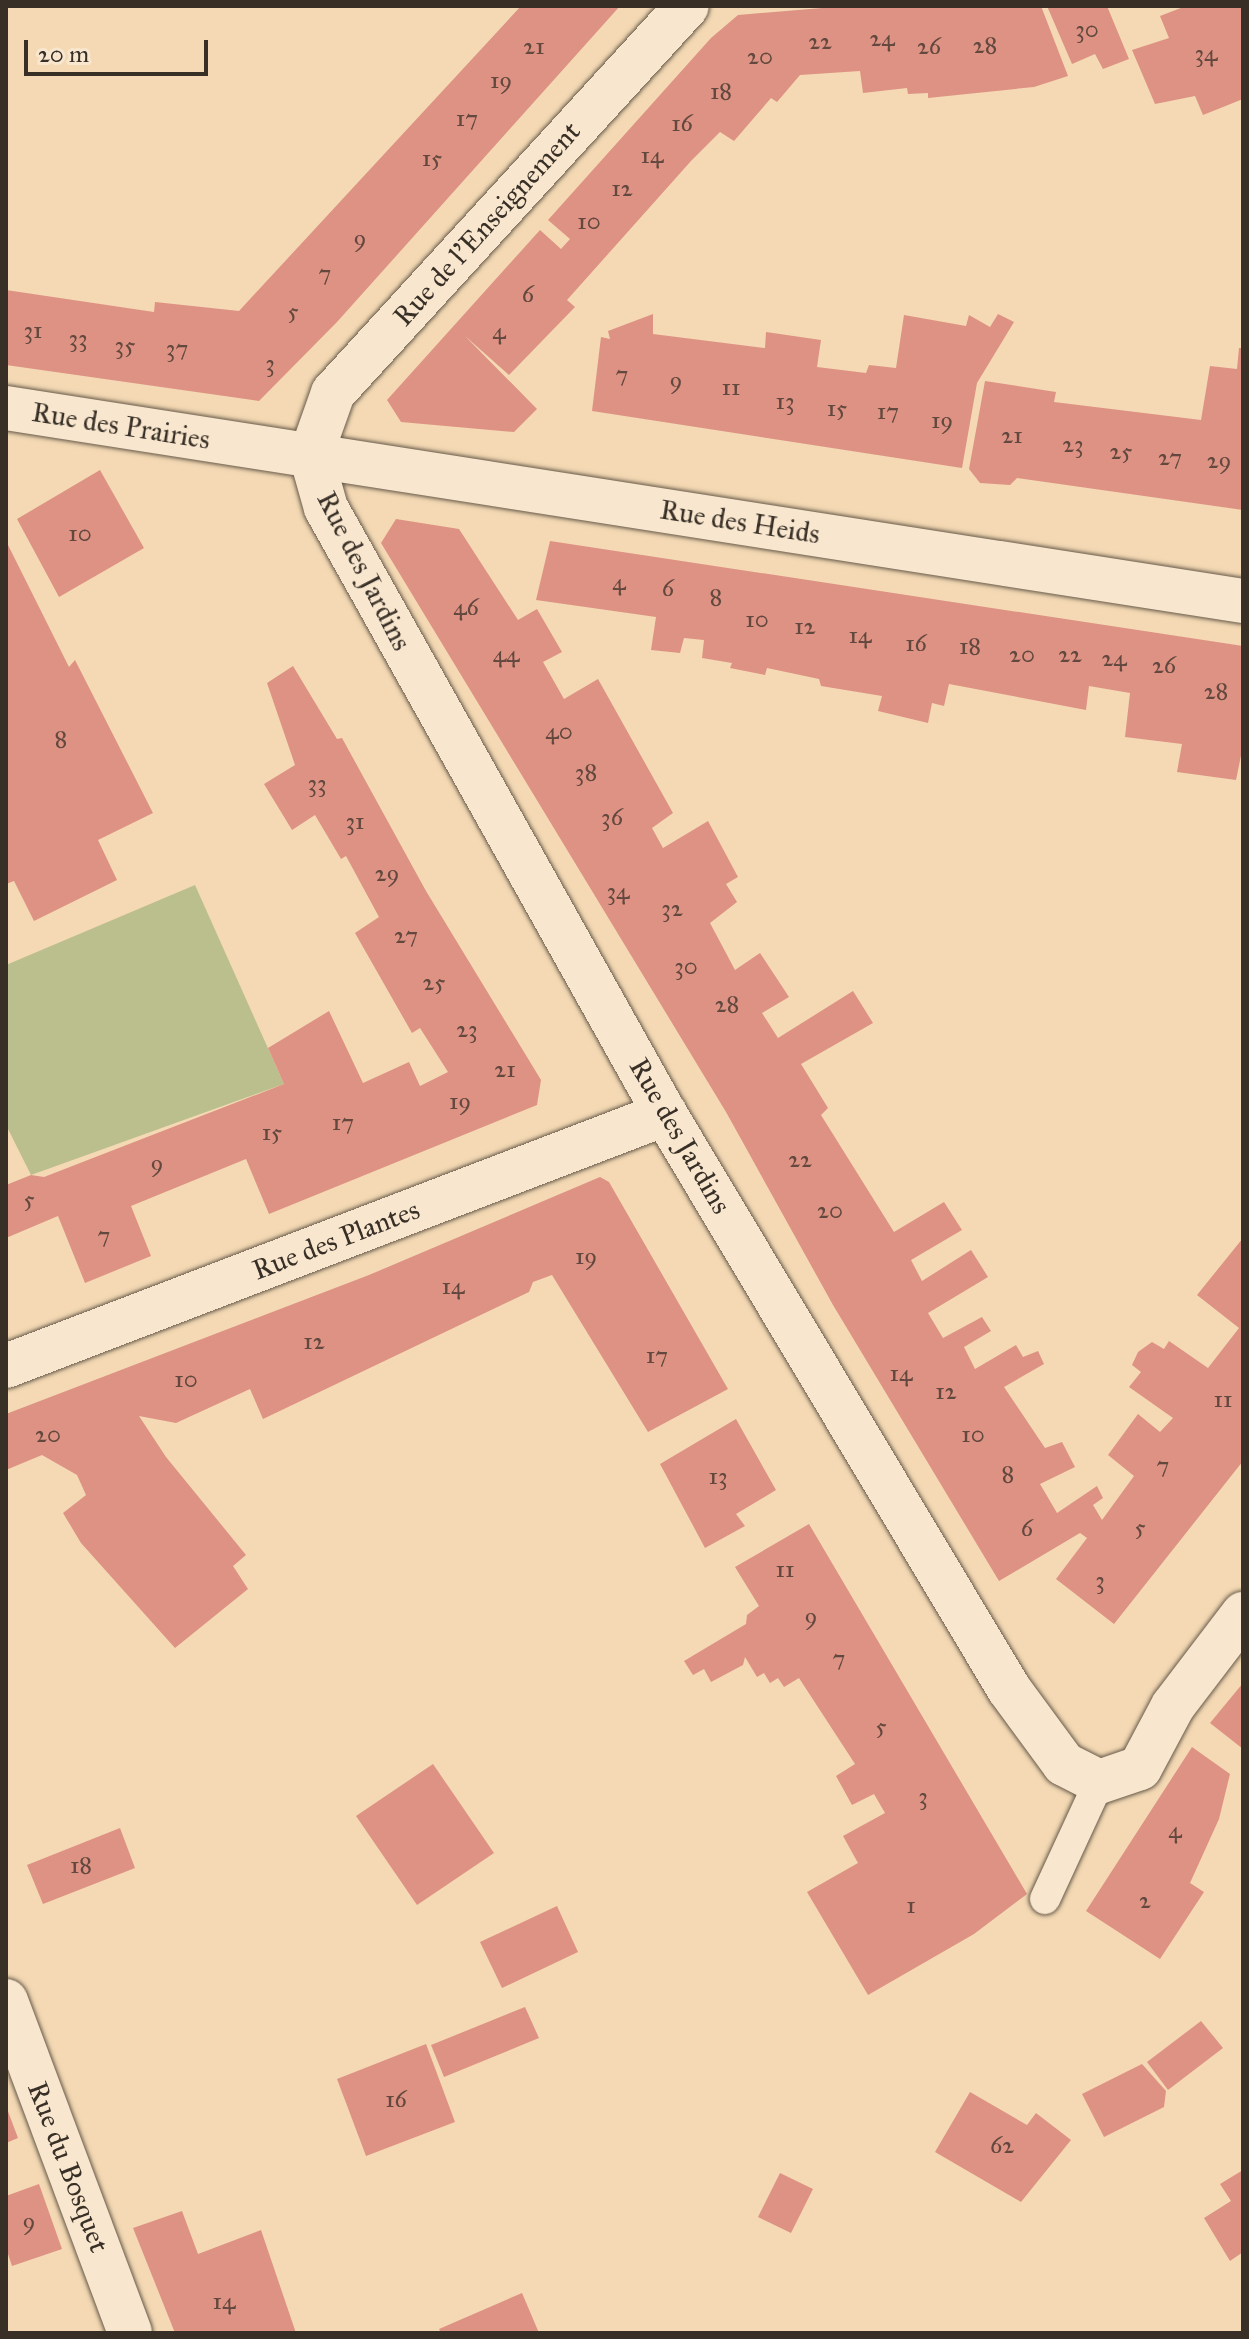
<!DOCTYPE html>
<style>
body{margin:0}
#map{position:relative;width:1249px;height:2339px;overflow:hidden;background:#f4d9b4;font-family:"IM FELL Great Primer",serif}
div>[style]{position:absolute}
.green>*{inset:0;background:#bbbf8e}
.building>*{inset:0;background:#de9283}
.roads{filter:drop-shadow(0 0 2px #675a4a) drop-shadow(0 0 2px #675a4a)}
.lane>*{height:30px;margin:-15px;padding:0 15px;transform-origin:15px;border-radius:15px;background:#f8e6ce}
.street>*{height:44px;margin:-22px;padding:0 22px;transform-origin:22px;border-radius:22px;background:#f8e6ce}
span{translate:-50% -50%;white-space:nowrap;text-align:center;line-height:1.15;-webkit-text-stroke:6px #f8e6ce;paint-order:stroke}
.number-label{font-size:24px;color:#62483e}
.number-label span{-webkit-text-stroke-width:0}
.street-label{font-size:28px;color:#383027}
.frame{position:absolute;inset:0;border:8px solid #383027;pointer-events:none}
.scale{position:absolute;left:24px;top:40px;width:184px;height:36px;box-sizing:border-box;border:4px solid #383027;border-top:0;padding-left:10px;font-size:24px;line-height:28px;white-space:nowrap;color:#383027;-webkit-text-stroke:6px #f8e6ce;paint-order:stroke}
</style>
<div id="map">
<div class="green">
<div style="clip-path:polygon(195px 885px,284px 1084px,31px 1175px,6px 1125px,6px 965px)"></div>
</div>
<div class="building">
<div style="clip-path:polygon(521px 6px,620px 6px,337px 322px,259px 401px,6px 365px,6px 290px,154px 312px,155px 302px,239px 311px)"></div>
<div style="clip-path:polygon(846px 6px,1041px 6px,1068px 76px,1034px 87px,928px 98px,928px 93px,908px 94px,907px 88px,863px 93px,860px 71px,800px 75px,777px 102px,771px 98px,734px 141px,720px 132px,691px 161px,567px 300px,575px 307px,509px 375px,465px 336px,537px 409px,514px 432px,401px 422px,387px 400px,540px 230px,561px 249px,570px 239px,548px 220px,711px 38px,738px 15px)"></div>
<div style="clip-path:polygon(1047px 6px,1107px 6px,1129px 59px,1103px 69px,1095px 54px,1072px 64px)"></div>
<div style="clip-path:polygon(1186px 6px,1243px 6px,1243px 99px,1203px 115px,1195px 96px,1155px 104px,1132px 50px,1169px 38px,1160px 16px)"></div>
<div style="clip-path:polygon(653px 314px,653px 334px,765px 348px,766px 332px,821px 340px,817px 367px,866px 373px,869px 365px,896px 368px,904px 315px,966px 326px,969px 315px,990px 327px,998px 314px,1014px 322px,977px 383px,962px 468px,592px 411px,601px 337px,610px 339px,608px 331px)"></div>
<div style="clip-path:polygon(1239px 348px,1243px 348px,1243px 510px,1017px 478px,1010px 485px,980px 483px,969px 469px,985px 381px,1056px 392px,1054px 402px,1201px 420px,1210px 366px,1237px 369px)"></div>
<div style="clip-path:polygon(100px 470px,144px 548px,59px 597px,17px 519px)"></div>
<div style="clip-path:polygon(396px 519px,459px 529px,518px 620px,537px 609px,562px 652px,543px 662px,564px 699px,598px 679px,673px 813px,652px 828px,663px 848px,708px 821px,738px 877px,726px 884px,737px 902px,710px 923px,735px 970px,760px 953px,789px 997px,762px 1013px,778px 1038px,853px 991px,873px 1023px,801px 1064px,828px 1108px,821px 1115px,894px 1232px,944px 1202px,962px 1230px,911px 1260px,922px 1281px,971px 1250px,988px 1277px,928px 1313px,943px 1338px,982px 1317px,991px 1331px,964px 1347px,975px 1369px,1016px 1345px,1023px 1357px,1038px 1351px,1044px 1364px,1004px 1387px,1045px 1448px,1062px 1442px,1075px 1467px,1040px 1484px,1057px 1513px,1097px 1486px,1103px 1498px,1093px 1505px,1102px 1520px,1134px 1476px,1108px 1455px,1138px 1414px,1160px 1432px,1173px 1418px,1129px 1387px,1141px 1372px,1132px 1365px,1138px 1352px,1152px 1342px,1164px 1349px,1169px 1341px,1208px 1368px,1239px 1328px,1197px 1295px,1243px 1238px,1243px 1461px,1114px 1624px,1056px 1579px,1087px 1538px,1080px 1533px,999px 1581px,833px 1305px,726px 1112px,381px 543px)"></div>
<div style="clip-path:polygon(6px 541px,69px 667px,75px 660px,153px 813px,98px 840px,117px 880px,34px 921px,14px 881px,6px 884px)"></div>
<div style="clip-path:polygon(550px 541px,1243px 646px,1243px 746px,1236px 780px,1177px 772px,1182px 744px,1125px 737px,1130px 693px,1089px 686px,1086px 710px,949px 684px,944px 706px,932px 703px,928px 723px,878px 711px,882px 696px,821px 686px,819px 679px,767px 668px,765px 675px,730px 668px,732px 663px,702px 658px,704px 640px,684px 638px,680px 653px,651px 650px,656px 617px,536px 600px)"></div>
<div style="clip-path:polygon(293px 666px,337px 739px,342px 738px,426px 891px,541px 1080px,537px 1105px,269px 1214px,246px 1159px,131px 1206px,151px 1256px,85px 1283px,58px 1216px,6px 1238px,6px 1185px,31px 1175px,44px 1177px,284px 1084px,268px 1048px,329px 1011px,363px 1083px,409px 1062px,420px 1086px,448px 1072px,420px 1028px,412px 1033px,355px 933px,379px 917px,346px 856px,341px 859px,315px 815px,292px 830px,264px 784px,295px 765px,267px 683px)"></div>
<div style="clip-path:polygon(600px 1177px,609px 1182px,728px 1389px,648px 1432px,552px 1275px,533px 1282px,529px 1292px,263px 1419px,250px 1389px,176px 1423px,139px 1416px,166px 1457px,246px 1555px,233px 1566px,248px 1589px,175px 1648px,81px 1543px,63px 1513px,86px 1495px,77px 1475px,42px 1455px,6px 1470px,6px 1414px,369px 1275px)"></div>
<div style="clip-path:polygon(736px 1419px,776px 1490px,736px 1514px,745px 1526px,705px 1548px,660px 1464px)"></div>
<div style="clip-path:polygon(809px 1524px,1027px 1894px,974px 1934px,868px 1995px,807px 1892px,858px 1863px,843px 1836px,885px 1813px,874px 1794px,852px 1805px,836px 1776px,855px 1764px,799px 1678px,784px 1687px,778px 1678px,770px 1683px,764px 1673px,757px 1677px,745px 1657px,743px 1665px,711px 1682px,704px 1669px,693px 1675px,684px 1661px,746px 1624px,747px 1615px,759px 1606px,735px 1567px)"></div>
<div style="clip-path:polygon(1243px 1683px,1243px 1749px,1210px 1723px)"></div>
<div style="clip-path:polygon(1192px 1747px,1230px 1774px,1219px 1819px,1190px 1883px,1204px 1892px,1160px 1959px,1086px 1911px)"></div>
<div style="clip-path:polygon(433px 1764px,494px 1853px,417px 1905px,356px 1816px)"></div>
<div style="clip-path:polygon(120px 1828px,135px 1868px,43px 1904px,27px 1865px)"></div>
<div style="clip-path:polygon(557px 1906px,578px 1952px,502px 1988px,480px 1942px)"></div>
<div style="clip-path:polygon(525px 2007px,539px 2038px,444px 2077px,431px 2045px)"></div>
<div style="clip-path:polygon(1201px 2021px,1223px 2048px,1168px 2090px,1147px 2062px)"></div>
<div style="clip-path:polygon(426px 2044px,455px 2122px,366px 2156px,337px 2079px)"></div>
<div style="clip-path:polygon(1142px 2064px,1166px 2091px,1164px 2107px,1104px 2137px,1082px 2094px)"></div>
<div style="clip-path:polygon(970px 2092px,1027px 2125px,1036px 2113px,1071px 2140px,1021px 2202px,935px 2152px)"></div>
<div style="clip-path:polygon(6px 2106px,18px 2138px,6px 2143px)"></div>
<div style="clip-path:polygon(1243px 2170px,1243px 2252px,1230px 2261px,1204px 2218px,1231px 2201px,1220px 2184px)"></div>
<div style="clip-path:polygon(780px 2173px,813px 2189px,791px 2233px,758px 2217px)"></div>
<div style="clip-path:polygon(39px 2184px,62px 2249px,12px 2266px,6px 2248px,6px 2196px)"></div>
<div style="clip-path:polygon(182px 2211px,198px 2254px,261px 2230px,296px 2333px,175px 2333px,133px 2228px)"></div>
<div style="clip-path:polygon(522px 2293px,539px 2333px,441px 2333px,439px 2329px)"></div>
</div>
<div class="roads">
<div class="lane">
<div style="left:1045px;top:1899px;width:129px;rotate:-65.2deg"></div>
</div>
<div class="street">
<div style="left:6px;top:408px;width:1252px;rotate:8.87deg"></div>
<div style="left:311px;top:455px;width:55px;rotate:74.2deg"></div>
<div style="left:326px;top:508px;width:694px;rotate:60.78deg"></div>
<div style="left:665px;top:1114px;width:670px;rotate:59.11deg"></div>
<div style="left:1009px;top:1689px;width:93px;rotate:53.7deg"></div>
<div style="left:1064px;top:1764px;width:39px;rotate:27deg"></div>
<div style="left:1099px;top:1782px;width:43px;rotate:-18.9deg"></div>
<div style="left:1140px;top:1768px;width:70px;rotate:-62deg"></div>
<div style="left:1173px;top:1706px;width:116px;rotate:-52.7deg"></div>
<div style="left:311px;top:455px;width:66px;rotate:-70.5deg"></div>
<div style="left:333px;top:393px;width:524px;rotate:-47.55deg"></div>
<div style="left:6px;top:1366px;width:706px;rotate:-20.93deg"></div>
<div style="left:6px;top:2001px;width:354px;rotate:69.5deg"></div>
</div>
</div>
<div class="number-label">
<span style="left:1087px;top:30px">30</span>
<span style="left:882px;top:39px">24</span>
<span style="left:820px;top:42px">22</span>
<span style="left:985px;top:46px">28</span>
<span style="left:534px;top:47px">21</span>
<span style="left:929px;top:47px">26</span>
<span style="left:1206px;top:54px">34</span>
<span style="left:760px;top:57px">20</span>
<span style="left:501px;top:81px">19</span>
<span style="left:721px;top:92px">18</span>
<span style="left:467px;top:119px">17</span>
<span style="left:682px;top:124px">16</span>
<span style="left:652px;top:156px">14</span>
<span style="left:432px;top:159px">15</span>
<span style="left:622px;top:189px">12</span>
<span style="left:589px;top:222px">10</span>
<span style="left:360px;top:239px">9</span>
<span style="left:325px;top:274px">7</span>
<span style="left:528px;top:295px">6</span>
<span style="left:293px;top:312px">5</span>
<span style="left:33px;top:331px">31</span>
<span style="left:499px;top:332px">4</span>
<span style="left:78px;top:339px">33</span>
<span style="left:125px;top:346px">35</span>
<span style="left:177px;top:349px">37</span>
<span style="left:270px;top:364px">3</span>
<span style="left:622px;top:375px">7</span>
<span style="left:676px;top:381px">9</span>
<span style="left:731px;top:388px">11</span>
<span style="left:785px;top:402px">13</span>
<span style="left:837px;top:409px">15</span>
<span style="left:888px;top:412px">17</span>
<span style="left:942px;top:421px">19</span>
<span style="left:1012px;top:436px">21</span>
<span style="left:1073px;top:445px">23</span>
<span style="left:1121px;top:452px">25</span>
<span style="left:1170px;top:458px">27</span>
<span style="left:1219px;top:461px">29</span>
<span style="left:80px;top:534px">10</span>
<span style="left:619px;top:583px">4</span>
<span style="left:668px;top:589px">6</span>
<span style="left:716px;top:598px">8</span>
<span style="left:466px;top:608px">46</span>
<span style="left:757px;top:620px">10</span>
<span style="left:805px;top:627px">12</span>
<span style="left:860px;top:636px">14</span>
<span style="left:916px;top:644px">16</span>
<span style="left:970px;top:647px">18</span>
<span style="left:506px;top:655px">44</span>
<span style="left:1022px;top:655px">20</span>
<span style="left:1070px;top:655px">22</span>
<span style="left:1114px;top:659px">24</span>
<span style="left:1164px;top:666px">26</span>
<span style="left:1216px;top:692px">28</span>
<span style="left:559px;top:732px">40</span>
<span style="left:61px;top:740px">8</span>
<span style="left:586px;top:773px">38</span>
<span style="left:317px;top:784px">33</span>
<span style="left:612px;top:818px">36</span>
<span style="left:355px;top:822px">31</span>
<span style="left:387px;top:874px">29</span>
<span style="left:618px;top:892px">34</span>
<span style="left:672px;top:909px">32</span>
<span style="left:406px;top:936px">27</span>
<span style="left:686px;top:967px">30</span>
<span style="left:434px;top:983px">25</span>
<span style="left:727px;top:1005px">28</span>
<span style="left:467px;top:1030px">23</span>
<span style="left:505px;top:1070px">21</span>
<span style="left:460px;top:1102px">19</span>
<span style="left:343px;top:1123px">17</span>
<span style="left:272px;top:1133px">15</span>
<span style="left:800px;top:1160px">22</span>
<span style="left:157px;top:1164px">9</span>
<span style="left:29px;top:1200px">5</span>
<span style="left:830px;top:1211px">20</span>
<span style="left:104px;top:1236px">7</span>
<span style="left:586px;top:1257px">19</span>
<span style="left:453px;top:1287px">14</span>
<span style="left:314px;top:1342px">12</span>
<span style="left:657px;top:1356px">17</span>
<span style="left:901px;top:1374px">14</span>
<span style="left:186px;top:1380px">10</span>
<span style="left:946px;top:1392px">12</span>
<span style="left:1223px;top:1400px">11</span>
<span style="left:48px;top:1435px">20</span>
<span style="left:973px;top:1435px">10</span>
<span style="left:1163px;top:1466px">7</span>
<span style="left:1008px;top:1475px">8</span>
<span style="left:718px;top:1477px">13</span>
<span style="left:1140px;top:1528px">5</span>
<span style="left:1027px;top:1529px">6</span>
<span style="left:785px;top:1570px">11</span>
<span style="left:1100px;top:1581px">3</span>
<span style="left:811px;top:1617px">9</span>
<span style="left:839px;top:1659px">7</span>
<span style="left:881px;top:1727px">5</span>
<span style="left:923px;top:1797px">3</span>
<span style="left:1175px;top:1831px">4</span>
<span style="left:81px;top:1866px">18</span>
<span style="left:1145px;top:1901px">2</span>
<span style="left:911px;top:1906px">1</span>
<span style="left:396px;top:2100px">16</span>
<span style="left:1002px;top:2146px">62</span>
<span style="left:29px;top:2222px">9</span>
<span style="left:224px;top:2302px">14</span>
</div>
<div class="street-label">
<span style="left:487px;top:224px;rotate:-48deg">Rue de l'Enseignement</span>
<span style="left:121px;top:426px;rotate:9deg">Rue des Prairies</span>
<span style="left:740px;top:522px;rotate:9deg">Rue des Heids</span>
<span style="left:364px;top:571px;rotate:63deg">Rue des Jardins</span>
<span style="left:680px;top:1136px;rotate:60deg">Rue des Jardins</span>
<span style="left:336px;top:1240px;rotate:-21deg">Rue des Plantes</span>
<span style="left:68px;top:2167px;rotate:69deg">Rue du Bosquet</span>
</div>
<div class="frame"></div>
<div class="scale">20 m</div>
</div>
